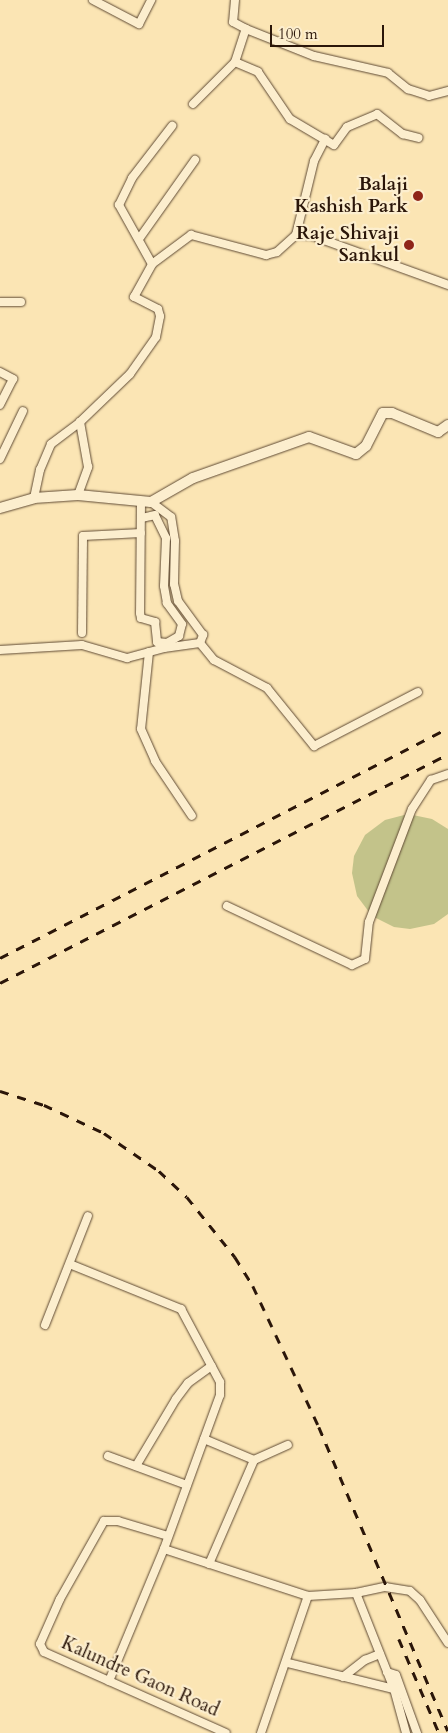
<!DOCTYPE html>
<style>
body{margin:0}
#map{position:relative;width:448px;height:1733px;overflow:hidden;background:#fbe5b4;font-family:Cardo,serif}
div>[style]{position:absolute}
.green>*{inset:0;background:#c3c38a}
.roads{filter:drop-shadow(0 0 1px #5f4a34) drop-shadow(0 0 1px #5f4a34)}
.street>*{height:8px;margin:-4px;padding:0 4px;transform-origin:4px;border-radius:4px;background:#fceece}
.secondary>*{height:10px;margin:-5px;padding:0 5px;transform-origin:5px;border-radius:5px;background:#fceece}
.rail>*{height:2.5px;margin-top:-1.25px;transform-origin:0;background:repeating-linear-gradient(90deg,#2b1609 0 9px,transparent 0 18px)}
.dots>*{width:14px;height:14px;translate:-50% -50%;box-sizing:border-box;border:2px solid #fceece;border-radius:50%}
span{translate:-50% -50%;white-space:nowrap;text-align:center;line-height:1.15;-webkit-text-stroke:4.5px #fceece;paint-order:stroke}
.poi-label{font-size:19px;color:#2b1609;font-weight:700}
.right{translate:-100% -50%;text-align:right}
.street-label{font-size:19px;color:#2b1609}
.scale{position:absolute;left:270px;top:25px;width:114px;height:22px;box-sizing:border-box;border:2px solid #2b1609;border-top:0;padding-left:6px;font-size:15px;line-height:18px;white-space:nowrap;color:#2b1609;-webkit-text-stroke:4px #fceece;paint-order:stroke}
</style>
<div id="map">
<div class="green">
<div style="clip-path:polygon(408px 814px,432px 819px,448px 829px,448px 914px,434px 924px,410px 929px,394px 927px,372px 916px,357px 896px,352px 873px,354px 856px,365px 835px,385px 820px)"></div>
</div>
<div class="roads">
<div class="street">
<div style="left:93px;top:0;width:52px;rotate:27.6deg"></div>
<div style="left:139px;top:24px;width:27px;rotate:-63deg"></div>
<div style="left:235px;top:0;width:22px;rotate:95deg"></div>
<div style="left:233px;top:22px;width:15px;rotate:28deg"></div>
<div style="left:235px;top:62px;width:25px;rotate:23deg"></div>
<div style="left:258px;top:72px;width:57px;rotate:55.8deg"></div>
<div style="left:290px;top:119px;width:51px;rotate:30.6deg"></div>
<div style="left:334px;top:145px;width:22px;rotate:-54deg"></div>
<div style="left:347px;top:127px;width:33px;rotate:-23deg"></div>
<div style="left:377px;top:114px;width:33px;rotate:38deg"></div>
<div style="left:403px;top:134px;width:16px;rotate:14deg"></div>
<div style="left:193px;top:104px;width:59px;rotate:-45deg"></div>
<div style="left:235px;top:62px;width:35px;rotate:-72deg"></div>
<div style="left:246px;top:29px;width:73px;rotate:21.7deg"></div>
<div style="left:314px;top:56px;width:76px;rotate:12.9deg"></div>
<div style="left:388px;top:73px;width:26px;rotate:39deg"></div>
<div style="left:408px;top:89px;width:22px;rotate:18deg"></div>
<div style="left:429px;top:96px;width:20px;rotate:-15deg"></div>
<div style="left:296px;top:235px;width:76px;rotate:-76.3deg"></div>
<div style="left:314px;top:161px;width:25px;rotate:-63deg"></div>
<div style="left:139px;top:239px;width:97px;rotate:-54.7deg"></div>
<div style="left:152px;top:264px;width:49px;rotate:-36.6deg"></div>
<div style="left:191px;top:235px;width:78px;rotate:14.9deg"></div>
<div style="left:266px;top:255px;width:11px;rotate:-15deg"></div>
<div style="left:277px;top:252px;width:25px;rotate:-42deg"></div>
<div style="left:296px;top:235px;width:17px;rotate:3deg"></div>
<div style="left:313px;top:236px;width:144px;rotate:19.9deg"></div>
<div style="left:0;top:302px;width:21px"></div>
<div style="left:0;top:372px;width:15px;rotate:28deg"></div>
<div style="left:13px;top:379px;width:29px;rotate:117deg"></div>
<div style="left:0;top:459px;width:53px;rotate:-64.4deg"></div>
<div style="left:78px;top:495px;width:30px;rotate:-70deg"></div>
<div style="left:88px;top:467px;width:46px;rotate:-100.1deg"></div>
<div style="left:80px;top:422px;width:69px;rotate:-43.8deg"></div>
<div style="left:130px;top:374px;width:45px;rotate:-54.9deg"></div>
<div style="left:156px;top:337px;width:21px;rotate:-79deg"></div>
<div style="left:160px;top:316px;width:7px;rotate:-106deg"></div>
<div style="left:158px;top:309px;width:27px;rotate:-153deg"></div>
<div style="left:134px;top:297px;width:38px;rotate:-61deg"></div>
<div style="left:152px;top:264px;width:68px;rotate:-119.2deg"></div>
<div style="left:119px;top:205px;width:30px;rotate:-64deg"></div>
<div style="left:132px;top:178px;width:66px;rotate:-52.4deg"></div>
<div style="left:34px;top:498px;width:29px;rotate:-78deg"></div>
<div style="left:40px;top:470px;width:28px;rotate:-67deg"></div>
<div style="left:51px;top:444px;width:36px;rotate:-37deg"></div>
<div style="left:141px;top:502px;width:111px;rotate:90.5deg"></div>
<div style="left:140px;top:613px;width:5px;rotate:79deg"></div>
<div style="left:141px;top:618px;width:15px;rotate:16deg"></div>
<div style="left:155px;top:622px;width:20px;rotate:84deg"></div>
<div style="left:157px;top:642px;width:10px;rotate:6deg"></div>
<div style="left:167px;top:643px;width:14px;rotate:-30deg"></div>
<div style="left:179px;top:636px;width:12px;rotate:-76deg"></div>
<div style="left:182px;top:624px;width:26px;rotate:-126deg"></div>
<div style="left:167px;top:603px;width:17px;rotate:-100deg"></div>
<div style="left:164px;top:586px;width:48px;rotate:-87.6deg"></div>
<div style="left:166px;top:538px;width:25px;rotate:-116deg"></div>
<div style="left:155px;top:515px;width:13px;rotate:167deg"></div>
<div style="left:82px;top:633px;width:97px;rotate:-89.4deg"></div>
<div style="left:83px;top:536px;width:58px;rotate:-3deg"></div>
<div style="left:200px;top:643px;width:22px;rotate:51deg"></div>
<div style="left:214px;top:660px;width:60px;rotate:27.8deg"></div>
<div style="left:267px;top:688px;width:75px;rotate:51deg"></div>
<div style="left:314px;top:746px;width:117px;rotate:-27.4deg"></div>
<div style="left:0;top:650px;width:82px;rotate:-3.5deg"></div>
<div style="left:82px;top:645px;width:47px;rotate:16.1deg"></div>
<div style="left:127px;top:658px;width:38px;rotate:-15deg"></div>
<div style="left:164px;top:648px;width:36px;rotate:-8deg"></div>
<div style="left:200px;top:643px;width:9px;rotate:-69deg"></div>
<div style="left:203px;top:635px;width:42px;rotate:-126.3deg"></div>
<div style="left:178px;top:601px;width:17px;rotate:-103deg"></div>
<div style="left:174px;top:584px;width:43px;rotate:-88.7deg"></div>
<div style="left:175px;top:541px;width:24px;rotate:-99deg"></div>
<div style="left:171px;top:517px;width:25px;rotate:-143deg"></div>
<div style="left:149px;top:652px;width:77px;rotate:95.9deg"></div>
<div style="left:141px;top:729px;width:35px;rotate:66deg"></div>
<div style="left:155px;top:761px;width:66px;rotate:56.1deg"></div>
<div style="left:227px;top:906px;width:138px;rotate:25.3deg"></div>
<div style="left:352px;top:965px;width:14px;rotate:-25deg"></div>
<div style="left:365px;top:959px;width:37px;rotate:-84deg"></div>
<div style="left:369px;top:922px;width:121px;rotate:-69.2deg"></div>
<div style="left:412px;top:809px;width:35px;rotate:-57deg"></div>
<div style="left:431px;top:780px;width:18px;rotate:-19deg"></div>
<div style="left:72px;top:1265px;width:118px;rotate:22deg"></div>
<div style="left:181px;top:1309px;width:83px;rotate:61.9deg"></div>
<div style="left:220px;top:1382px;width:13px;rotate:90deg"></div>
<div style="left:220px;top:1395px;width:164px;rotate:110deg"></div>
<div style="left:164px;top:1549px;width:151px;rotate:18.1deg"></div>
<div style="left:308px;top:1596px;width:48px;rotate:-3.6deg"></div>
<div style="left:356px;top:1593px;width:30px;rotate:-12deg"></div>
<div style="left:385px;top:1587px;width:25px;rotate:9deg"></div>
<div style="left:410px;top:1591px;width:13px;rotate:42deg"></div>
<div style="left:420px;top:1600px;width:51px;rotate:56.9deg"></div>
<div style="left:45px;top:1325px;width:117px;rotate:-68.5deg"></div>
<div style="left:204px;top:1439px;width:54px;rotate:22.8deg"></div>
<div style="left:108px;top:1456px;width:84px;rotate:20.2deg"></div>
<div style="left:136px;top:1466px;width:78px;rotate:-59.2deg"></div>
<div style="left:176px;top:1399px;width:20px;rotate:-53deg"></div>
<div style="left:188px;top:1383px;width:29px;rotate:-36deg"></div>
<div style="left:168px;top:1536px;width:52px;rotate:-163.3deg"></div>
<div style="left:118px;top:1521px;width:14px;rotate:180deg"></div>
<div style="left:104px;top:1521px;width:90px;rotate:119.4deg"></div>
<div style="left:60px;top:1599px;width:49px;rotate:114deg"></div>
<div style="left:40px;top:1644px;width:9px;rotate:63deg"></div>
<div style="left:44px;top:1652px;width:199px;rotate:24deg"></div>
<div style="left:209px;top:1564px;width:113px;rotate:-66.6deg"></div>
<div style="left:254px;top:1460px;width:37px;rotate:-24deg"></div>
<div style="left:356px;top:1593px;width:103px;rotate:68.4deg"></div>
<div style="left:394px;top:1689px;width:46px;rotate:74.7deg"></div>
<div style="left:288px;top:1663px;width:109px;rotate:13.8deg"></div>
<div style="left:387px;top:1672px;width:9px;rotate:18deg"></div>
<div style="left:396px;top:1675px;width:62px;rotate:70.1deg"></div>
<div style="left:343px;top:1677px;width:28px;rotate:-38deg"></div>
<div style="left:365px;top:1660px;width:16px;rotate:-22deg"></div>
<div style="left:109px;top:1681px;width:143px;rotate:-67.4deg"></div>
<div style="left:261px;top:1733px;width:145px;rotate:-71.1deg"></div>
</div>
<div class="secondary">
<div style="left:0;top:508px;width:35px;rotate:-16deg"></div>
<div style="left:34px;top:498px;width:44px;rotate:-3.9deg"></div>
<div style="left:78px;top:495px;width:73px;rotate:5.5deg"></div>
<div style="left:151px;top:502px;width:48px;rotate:-29.7deg"></div>
<div style="left:193px;top:478px;width:123px;rotate:-19.5deg"></div>
<div style="left:309px;top:437px;width:50px;rotate:19.9deg"></div>
<div style="left:356px;top:454px;width:13px;rotate:-39deg"></div>
<div style="left:366px;top:446px;width:37px;rotate:-63deg"></div>
<div style="left:383px;top:413px;width:9px"></div>
<div style="left:392px;top:413px;width:50px;rotate:22.4deg"></div>
<div style="left:438px;top:432px;width:12px;rotate:-35deg"></div>
</div>
</div>
<div class="rail">
<div style="left:0;top:958px;width:504px;rotate:-27.18deg"></div>
<div style="left:0;top:983px;width:503px;rotate:-27.07deg"></div>
<div style="left:0;top:1091px;width:46px;rotate:17.7deg"></div>
<div style="left:44px;top:1105px;width:66px;rotate:25deg"></div>
<div style="left:104px;top:1133px;width:67px;rotate:34.6deg"></div>
<div style="left:159px;top:1171px;width:38px;rotate:43deg"></div>
<div style="left:187px;top:1197px;width:77px;rotate:51.3deg"></div>
<div style="left:235px;top:1257px;width:34px;rotate:58deg"></div>
<div style="left:253px;top:1286px;width:156px;rotate:64.9deg"></div>
<div style="left:319px;top:1427px;width:330px;rotate:67deg"></div>
<div style="left:399px;top:1639px;width:102px;rotate:66.9deg"></div>
</div>
<div class="dots">
<div style="left:418px;top:196px;background:#8f2418"></div>
<div style="left:409px;top:245px;background:#8f2418"></div>
</div>
<div class="poi-label">
<span class="right" style="left:408px;top:196px">Balaji<br>Kashish Park</span>
<span class="right" style="left:399px;top:245px">Raje Shivaji<br>Sankul</span>
</div>
<div class="street-label">
<span style="left:140px;top:1677px;rotate:24deg">Kalundre Gaon Road</span>
</div>
<div class="scale">100 m</div>
</div>
